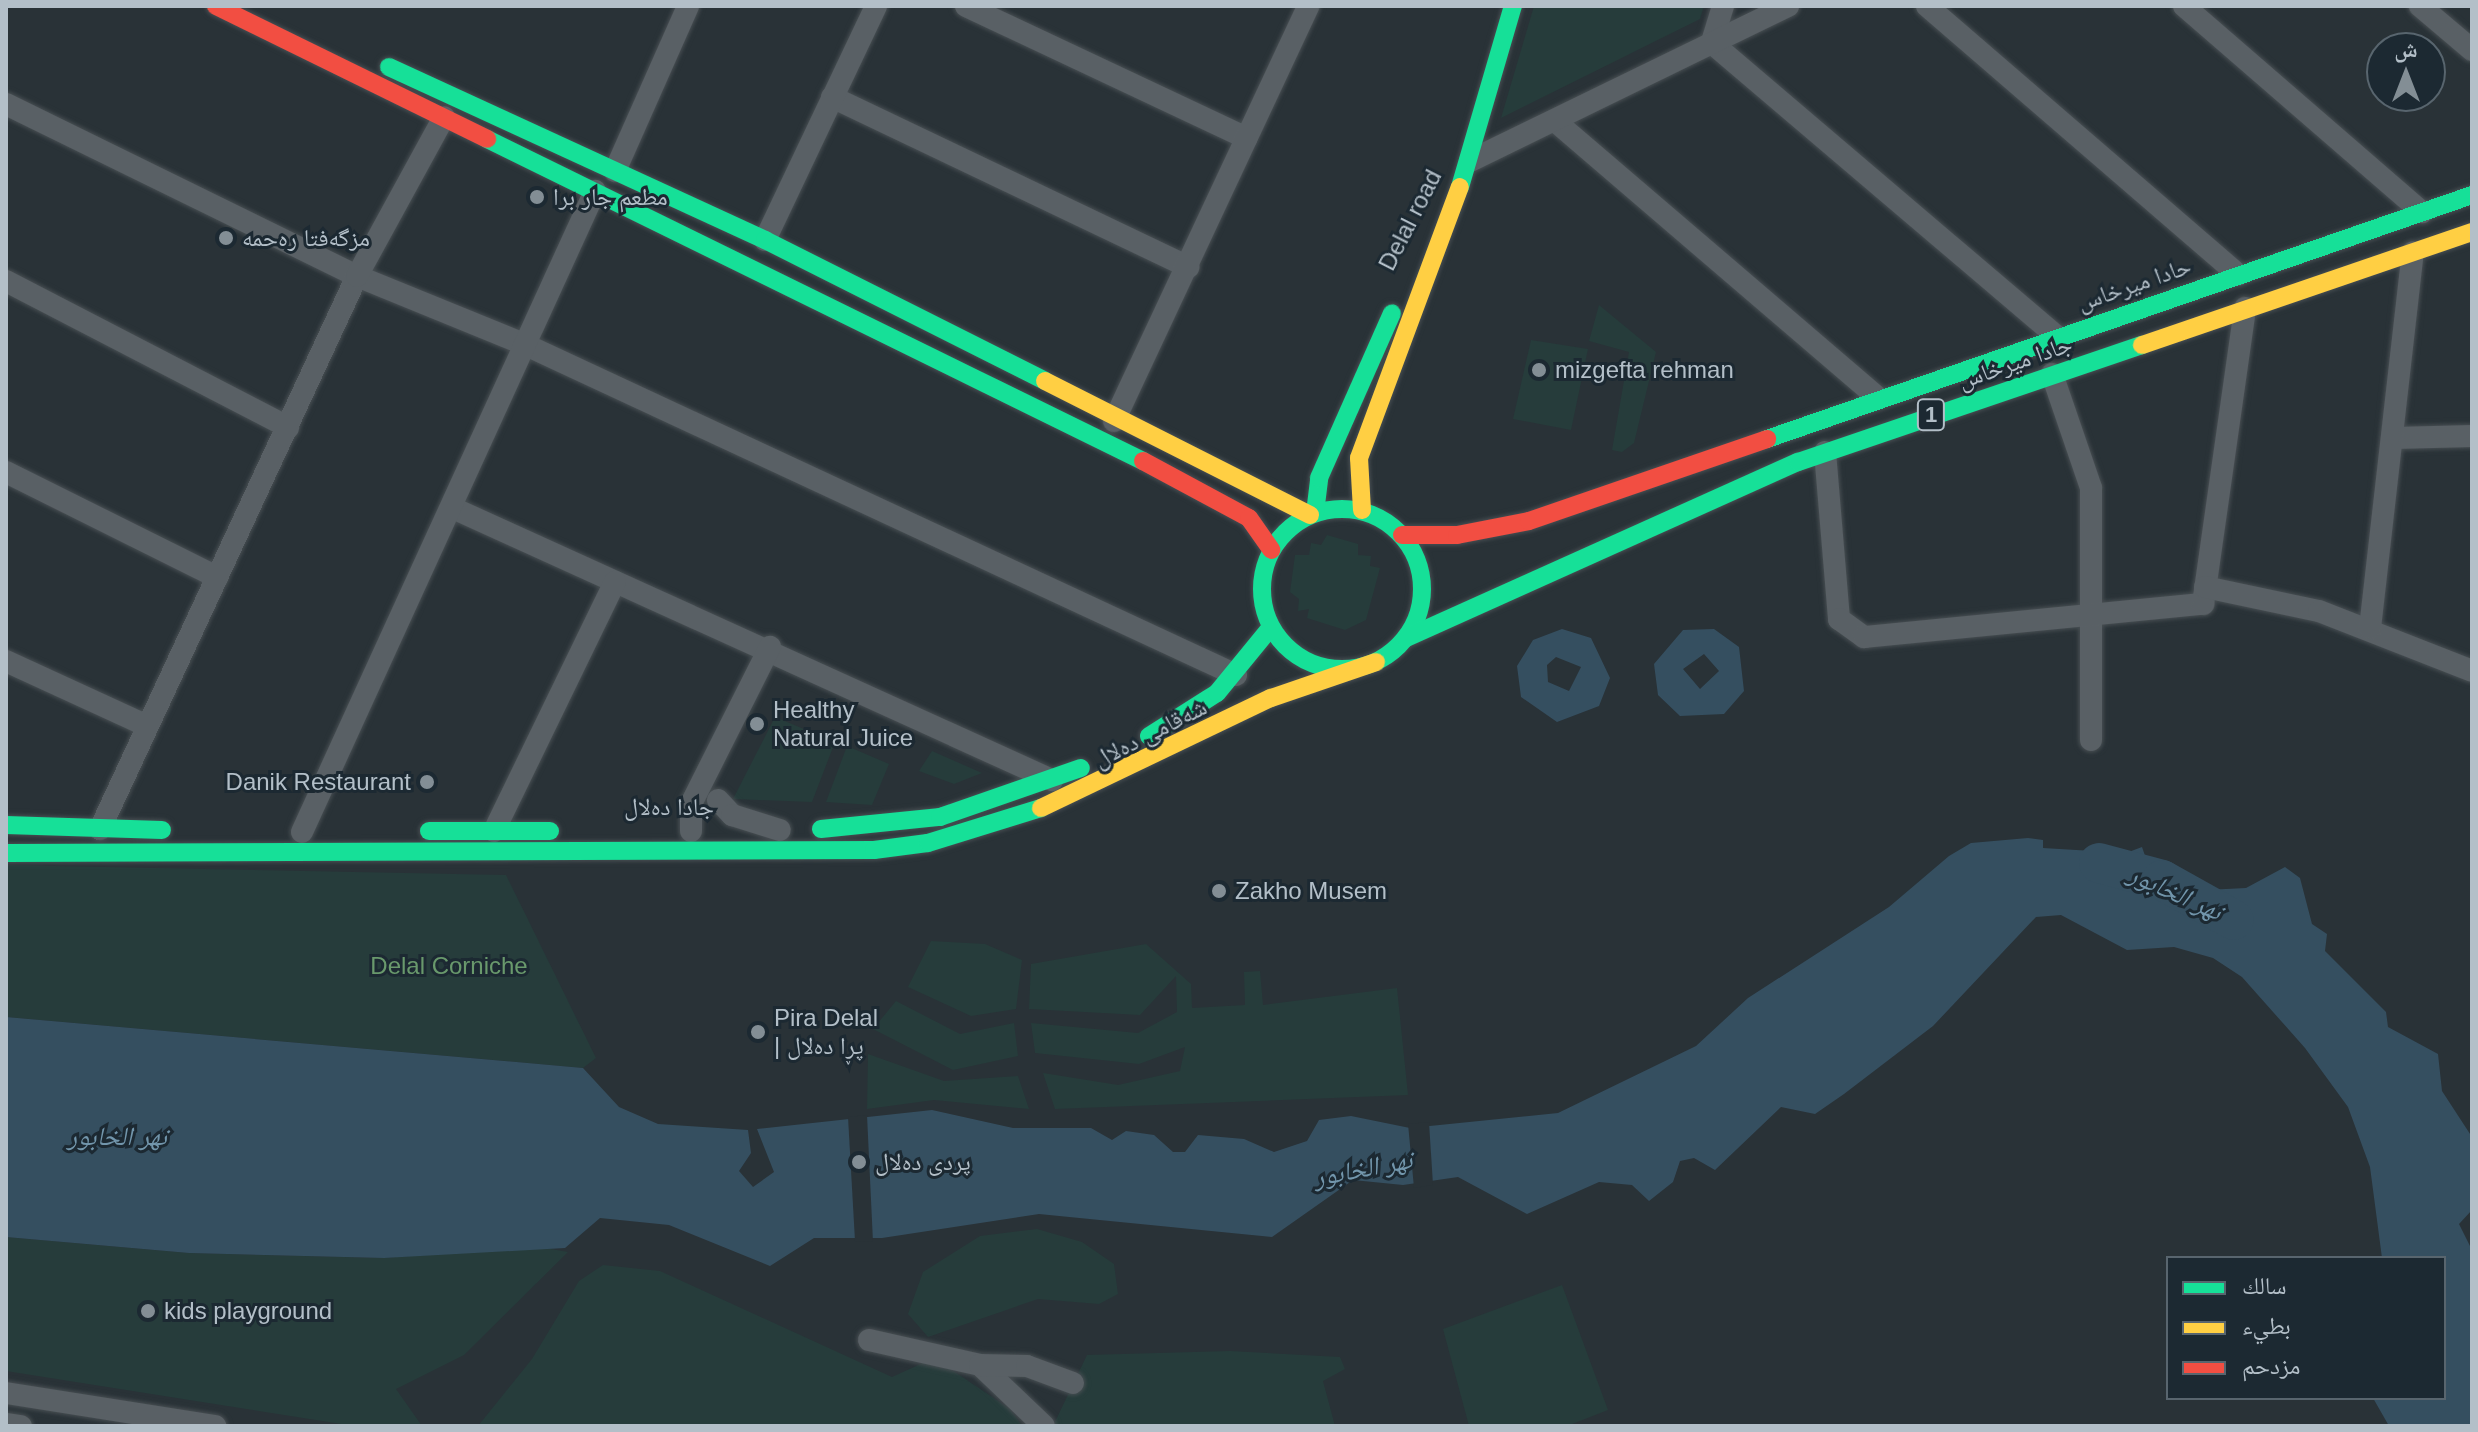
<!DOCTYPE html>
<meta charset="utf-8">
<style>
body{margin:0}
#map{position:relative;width:2478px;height:1432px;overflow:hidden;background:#293237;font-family:Arial,"Noto Naskh Arabic",sans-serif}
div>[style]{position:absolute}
.green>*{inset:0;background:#263c3b}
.water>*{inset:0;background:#354f60}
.pier>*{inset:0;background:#293237}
.river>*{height:40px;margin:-20px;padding:0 20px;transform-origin:20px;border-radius:20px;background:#354f60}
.roads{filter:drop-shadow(0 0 2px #474e52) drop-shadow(0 0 2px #474e52)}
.street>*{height:22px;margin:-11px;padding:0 11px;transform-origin:11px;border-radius:11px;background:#596065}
.fast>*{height:18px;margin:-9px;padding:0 9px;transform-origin:9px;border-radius:9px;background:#16e098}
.fast>.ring{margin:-9px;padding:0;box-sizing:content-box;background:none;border:18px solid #16e098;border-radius:50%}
.slow>*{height:18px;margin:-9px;padding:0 9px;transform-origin:9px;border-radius:9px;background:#ffcf43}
.jam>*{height:18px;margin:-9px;padding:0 9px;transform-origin:9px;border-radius:9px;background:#f24e42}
.dots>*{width:22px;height:22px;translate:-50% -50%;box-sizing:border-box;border:4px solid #1c2932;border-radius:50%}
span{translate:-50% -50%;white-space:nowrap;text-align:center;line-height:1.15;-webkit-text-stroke:6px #1c2932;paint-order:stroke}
.shield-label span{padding:2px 6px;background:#1c2932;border:2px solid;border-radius:6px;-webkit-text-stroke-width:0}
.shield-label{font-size:22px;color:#b3bfc8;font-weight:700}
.poi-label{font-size:24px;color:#b3bfc8}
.left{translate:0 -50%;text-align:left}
.right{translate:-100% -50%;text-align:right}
.street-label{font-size:24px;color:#b3bfc8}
.park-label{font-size:24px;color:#69996c}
.water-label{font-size:26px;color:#7296ac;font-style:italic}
.frame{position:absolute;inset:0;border:8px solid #b3bfc8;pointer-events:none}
.legend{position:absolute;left:2166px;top:1256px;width:280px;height:144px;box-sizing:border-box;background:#1c2932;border:2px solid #58656e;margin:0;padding:10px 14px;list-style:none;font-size:24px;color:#b3bfc8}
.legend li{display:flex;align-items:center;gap:16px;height:40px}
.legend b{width:40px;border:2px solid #58656e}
.north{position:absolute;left:2366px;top:32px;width:80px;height:80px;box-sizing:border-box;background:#1c2932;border:2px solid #58656e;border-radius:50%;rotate:0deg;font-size:22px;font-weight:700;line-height:32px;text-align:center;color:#b3bfc8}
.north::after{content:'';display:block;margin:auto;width:28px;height:36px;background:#838e95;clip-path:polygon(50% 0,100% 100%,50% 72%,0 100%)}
</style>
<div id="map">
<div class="green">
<div style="clip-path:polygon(1534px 6px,1704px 6px,1700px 19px,1501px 118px)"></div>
<div style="clip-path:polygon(1599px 305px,1656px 352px,1634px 443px,1622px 452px,1612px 450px,1629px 352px,1589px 341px)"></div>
<div style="clip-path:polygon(1531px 340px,1588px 349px,1571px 430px,1513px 419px)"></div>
<div style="clip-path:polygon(1327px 535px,1358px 544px,1358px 555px,1371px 556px,1370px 566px,1380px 568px,1366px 620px,1345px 630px,1307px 618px,1309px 609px,1298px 611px,1299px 599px,1290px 592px,1295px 555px,1309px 555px,1311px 543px,1321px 545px)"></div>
<div style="clip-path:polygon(775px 717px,835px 742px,812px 802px,733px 799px)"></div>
<div style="clip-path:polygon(847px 746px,889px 764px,872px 805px,826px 802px)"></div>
<div style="clip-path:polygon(932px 751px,982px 773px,954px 784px,919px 771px)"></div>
<div style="clip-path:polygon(6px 865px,506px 875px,596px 1058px,583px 1068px,6px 1017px)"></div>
<div style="clip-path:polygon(931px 941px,985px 944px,1022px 960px,1016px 1009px,971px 1016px,908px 987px)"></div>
<div style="clip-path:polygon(1146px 944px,1191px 984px,1192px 1008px,1245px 1005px,1244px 972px,1260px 971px,1263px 1005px,1397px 988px,1408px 1095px,1055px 1109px,1043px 1073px,1118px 1085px,1180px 1071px,1185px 1047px,1139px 1064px,1035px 1053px,1031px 1023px,1138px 1033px,1177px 1012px,1176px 976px,1140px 1015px,1029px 1009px,1031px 964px)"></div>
<div style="clip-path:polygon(896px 1001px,960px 1034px,1014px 1023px,1018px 1056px,953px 1070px,873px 1029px)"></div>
<div style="clip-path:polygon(868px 1054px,944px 1081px,1018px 1076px,1029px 1109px,934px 1100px,867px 1109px)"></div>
<div style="clip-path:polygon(1037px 1229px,1082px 1242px,1114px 1264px,1118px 1294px,1099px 1304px,1038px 1299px,928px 1337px,908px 1314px,923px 1272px,980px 1236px)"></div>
<div style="clip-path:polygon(6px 1237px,189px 1253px,384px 1258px,534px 1246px,568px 1252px,464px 1355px,396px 1389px,422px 1426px,354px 1426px,6px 1371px)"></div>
<div style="clip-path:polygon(603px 1265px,660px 1271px,892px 1377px,934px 1358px,1010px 1409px,1022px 1426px,478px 1426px,532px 1359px,579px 1281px)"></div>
<div style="clip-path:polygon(1562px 1285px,1608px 1410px,1567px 1426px,1469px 1426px,1443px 1329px)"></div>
<div style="clip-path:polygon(1230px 1351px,1340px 1357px,1345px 1369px,1323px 1381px,1335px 1426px,1053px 1426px,1087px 1355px)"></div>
</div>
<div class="water">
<div style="clip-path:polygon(evenodd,1562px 629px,1591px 638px,1610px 678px,1599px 706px,1557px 722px,1521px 697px,1517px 666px,1533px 640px,1562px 629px,1556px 657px,1581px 667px,1569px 691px,1548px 682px,1547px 665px,1556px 657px)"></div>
<div style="clip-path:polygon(evenodd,1714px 629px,1739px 647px,1744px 691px,1724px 714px,1680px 716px,1658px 695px,1654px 664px,1683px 630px,1714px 629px,1704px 654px,1719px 671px,1700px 689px,1683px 669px,1704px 654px)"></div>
<div style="clip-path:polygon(2028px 838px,2043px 840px,2043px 848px,2126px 853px,2142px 847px,2152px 876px,2186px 891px,2246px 888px,2285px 867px,2300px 878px,2312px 924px,2327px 934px,2325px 951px,2386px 1012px,2388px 1027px,2438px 1054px,2442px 1091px,2472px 1137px,2472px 1210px,2459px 1224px,2472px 1250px,2472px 1426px,2389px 1426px,2373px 1398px,2444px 1398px,2444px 1258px,2382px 1258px,2370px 1167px,2348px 1107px,2305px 1048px,2242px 977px,2213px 958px,2174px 947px,2127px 950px,2061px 915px,2036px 917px,1933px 1026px,1844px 1094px,1815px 1114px,1781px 1107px,1715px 1170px,1694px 1158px,1680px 1161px,1673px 1182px,1649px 1201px,1632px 1185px,1599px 1182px,1527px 1214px,1458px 1177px,1403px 1185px,1353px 1180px,1272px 1237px,1039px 1214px,882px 1238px,814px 1238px,770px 1266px,669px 1225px,600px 1218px,565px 1248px,384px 1258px,189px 1253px,6px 1237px,6px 1017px,583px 1068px,619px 1107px,658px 1124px,748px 1130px,751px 1153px,739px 1171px,753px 1187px,774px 1172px,757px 1129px,932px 1110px,1013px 1128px,1091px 1128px,1112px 1140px,1126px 1131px,1154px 1135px,1173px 1152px,1185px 1152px,1198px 1135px,1244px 1139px,1274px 1152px,1307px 1141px,1319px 1120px,1351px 1116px,1410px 1128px,1558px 1113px,1696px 1046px,1748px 998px,1889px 907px,1949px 856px,1971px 843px)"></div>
</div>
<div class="pier">
<div style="clip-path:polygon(867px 1115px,873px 1242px,855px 1241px,848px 1117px)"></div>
<div style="clip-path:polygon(1429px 1122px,1433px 1185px,1414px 1188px,1408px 1124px)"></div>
</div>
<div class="river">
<div style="left:2099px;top:863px;width:65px;rotate:15.1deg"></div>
<div style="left:2162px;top:880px;width:82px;rotate:29.1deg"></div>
</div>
<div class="roads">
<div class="street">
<div style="left:966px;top:6px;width:310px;rotate:25.2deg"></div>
<div style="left:1723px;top:6px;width:39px;rotate:107deg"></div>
<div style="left:1712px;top:43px;width:452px;rotate:40.4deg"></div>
<div style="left:1927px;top:6px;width:411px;rotate:40.8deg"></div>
<div style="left:2184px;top:6px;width:315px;rotate:40.9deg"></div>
<div style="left:2420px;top:6px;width:68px;rotate:40.2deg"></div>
<div style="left:832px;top:97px;width:395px;rotate:25.5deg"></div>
<div style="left:6px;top:104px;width:391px;rotate:26.1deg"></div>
<div style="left:357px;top:276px;width:183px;rotate:22.2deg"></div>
<div style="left:526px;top:345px;width:783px;rotate:24.93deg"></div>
<div style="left:1555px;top:121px;width:424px;rotate:40.6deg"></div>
<div style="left:1470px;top:161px;width:354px;rotate:-26deg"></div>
<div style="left:615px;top:171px;width:180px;rotate:-66.1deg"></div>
<div style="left:765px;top:240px;width:259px;rotate:-64.6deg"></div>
<div style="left:6px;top:281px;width:318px;rotate:27.4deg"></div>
<div style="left:2052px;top:374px;width:120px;rotate:71.1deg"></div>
<div style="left:2091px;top:488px;width:252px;rotate:90deg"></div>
<div style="left:1114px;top:421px;width:458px;rotate:-64.9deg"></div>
<div style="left:2395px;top:438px;width:77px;rotate:-1.5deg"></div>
<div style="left:1825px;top:452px;width:168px;rotate:85.2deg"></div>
<div style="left:1839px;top:619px;width:31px;rotate:36deg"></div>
<div style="left:1864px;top:637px;width:341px;rotate:-5.6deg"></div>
<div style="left:2203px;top:604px;width:299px;rotate:-81.9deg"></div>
<div style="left:6px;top:472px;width:236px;rotate:26.5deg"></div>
<div style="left:455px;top:509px;width:656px;rotate:24.42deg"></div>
<div style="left:2205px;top:587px;width:116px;rotate:11.9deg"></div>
<div style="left:2319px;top:611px;width:164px;rotate:21.4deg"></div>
<div style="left:2370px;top:628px;width:378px;rotate:-83.5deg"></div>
<div style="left:6px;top:661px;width:153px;rotate:24.7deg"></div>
<div style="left:718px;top:800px;width:21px;rotate:47deg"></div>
<div style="left:732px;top:815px;width:50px;rotate:17.4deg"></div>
<div style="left:100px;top:829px;width:610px;rotate:-65.07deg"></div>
<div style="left:357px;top:276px;width:181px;rotate:-61.3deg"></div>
<div style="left:494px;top:831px;width:277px;rotate:-64.1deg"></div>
<div style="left:691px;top:831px;width:27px;rotate:-90deg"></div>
<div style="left:691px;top:804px;width:176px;rotate:-63.3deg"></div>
<div style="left:302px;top:832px;width:705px;rotate:-65.43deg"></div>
<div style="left:869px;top:1340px;width:114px;rotate:12.7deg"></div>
<div style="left:980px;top:1365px;width:88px;rotate:43.6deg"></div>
<div style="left:980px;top:1365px;width:47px;rotate:1.2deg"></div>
<div style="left:1027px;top:1366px;width:49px;rotate:20.3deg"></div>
<div style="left:6px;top:1393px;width:212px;rotate:9deg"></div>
<div style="left:6px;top:1424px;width:15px;rotate:8deg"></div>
</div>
<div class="fast">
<div style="left:389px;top:67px;width:414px;rotate:24.7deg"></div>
<div style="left:765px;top:240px;width:313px;rotate:26.7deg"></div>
<div style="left:487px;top:139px;width:731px;rotate:26.14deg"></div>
<div style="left:1460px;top:187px;width:189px;rotate:-73.7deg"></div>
<div style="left:1767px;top:439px;width:746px;rotate:-19.09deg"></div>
<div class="ring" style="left:1262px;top:509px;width:142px;height:142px"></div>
<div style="left:1315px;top:513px;width:35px;rotate:-83deg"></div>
<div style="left:1319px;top:478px;width:180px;rotate:-66.1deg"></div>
<div style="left:1406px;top:638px;width:430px;rotate:-24.2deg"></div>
<div style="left:1798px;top:462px;width:363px;rotate:-18.8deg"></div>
<div style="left:1149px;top:736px;width:80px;rotate:-32.3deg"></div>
<div style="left:1217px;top:693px;width:85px;rotate:-50.7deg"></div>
<div style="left:6px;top:825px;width:156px;rotate:1.8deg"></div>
<div style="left:821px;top:829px;width:120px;rotate:-5.8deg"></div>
<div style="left:940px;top:817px;width:149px;rotate:-19.2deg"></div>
<div style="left:429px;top:831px;width:121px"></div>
<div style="left:6px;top:853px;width:868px;rotate:-0.2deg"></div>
<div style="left:874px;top:850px;width:54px;rotate:-7.4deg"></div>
<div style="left:928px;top:843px;width:118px;rotate:-17.2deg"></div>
</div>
<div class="slow">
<div style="left:2142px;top:345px;width:349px;rotate:-18.9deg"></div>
<div style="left:1045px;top:381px;width:297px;rotate:26.8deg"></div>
<div style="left:1362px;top:510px;width:52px;rotate:-93.3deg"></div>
<div style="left:1359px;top:458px;width:289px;rotate:-69.6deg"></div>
<div style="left:1041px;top:808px;width:255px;rotate:-25.6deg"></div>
<div style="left:1271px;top:698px;width:111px;rotate:-18.9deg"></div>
</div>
<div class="jam">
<div style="left:216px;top:6px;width:302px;rotate:26.1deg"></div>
<div style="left:1143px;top:461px;width:120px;rotate:28.3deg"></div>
<div style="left:1249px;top:518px;width:39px;rotate:55deg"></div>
<div style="left:1402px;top:535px;width:55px"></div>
<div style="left:1457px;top:535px;width:73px;rotate:-11deg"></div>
<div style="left:1529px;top:521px;width:252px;rotate:-19deg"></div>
</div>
</div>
<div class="dots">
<div style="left:537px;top:197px;background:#838e95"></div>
<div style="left:226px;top:238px;background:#838e95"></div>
<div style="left:1539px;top:370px;background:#838e95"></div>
<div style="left:757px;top:724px;background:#838e95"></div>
<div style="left:427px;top:782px;background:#838e95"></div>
<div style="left:1219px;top:891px;background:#838e95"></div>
<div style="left:758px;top:1032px;background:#838e95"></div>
<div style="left:859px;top:1162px;background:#838e95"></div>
<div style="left:148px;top:1311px;background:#838e95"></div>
</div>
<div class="shield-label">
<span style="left:1931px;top:415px">1</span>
</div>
<div class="poi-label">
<span class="left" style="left:553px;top:197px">مطعم جار برا</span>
<span class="left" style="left:242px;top:238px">مزگەفتا رەحمە</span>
<span class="left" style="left:1555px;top:370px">mizgefta rehman</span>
<span class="left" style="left:773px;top:724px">Healthy<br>Natural Juice</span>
<span class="right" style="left:411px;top:782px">Danik Restaurant</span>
<span class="left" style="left:1235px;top:891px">Zakho Musem</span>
<span class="left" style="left:774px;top:1032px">Pira Delal<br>| پڕا دەلال</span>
<span class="left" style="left:875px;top:1162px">پردی دەلال</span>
<span class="left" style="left:164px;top:1311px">kids playground</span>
</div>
<div class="street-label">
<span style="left:1410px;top:220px;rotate:-63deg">Delal road</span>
<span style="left:2134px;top:284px;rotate:-19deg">حادا ميرخاس</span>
<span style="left:2015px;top:362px;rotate:-19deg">جادا ميرخاس</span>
<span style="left:1150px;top:733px;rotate:-27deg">شەقامی دەلال</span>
<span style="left:669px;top:807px">جادا دەلال</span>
</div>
<div class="park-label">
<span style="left:449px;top:966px">Delal Corniche</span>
</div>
<div class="water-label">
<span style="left:2175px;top:893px;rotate:24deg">نهر الخابور</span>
<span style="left:117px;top:1137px">نهر الخابور</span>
<span style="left:1363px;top:1169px;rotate:-11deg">نهر الخابور</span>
</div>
<div class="frame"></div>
<ul class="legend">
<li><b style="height:10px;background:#16e098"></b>سالك</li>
<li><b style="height:10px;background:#ffcf43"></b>بطيء</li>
<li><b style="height:10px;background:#f24e42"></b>مزدحم</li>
</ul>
<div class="north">ش</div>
</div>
